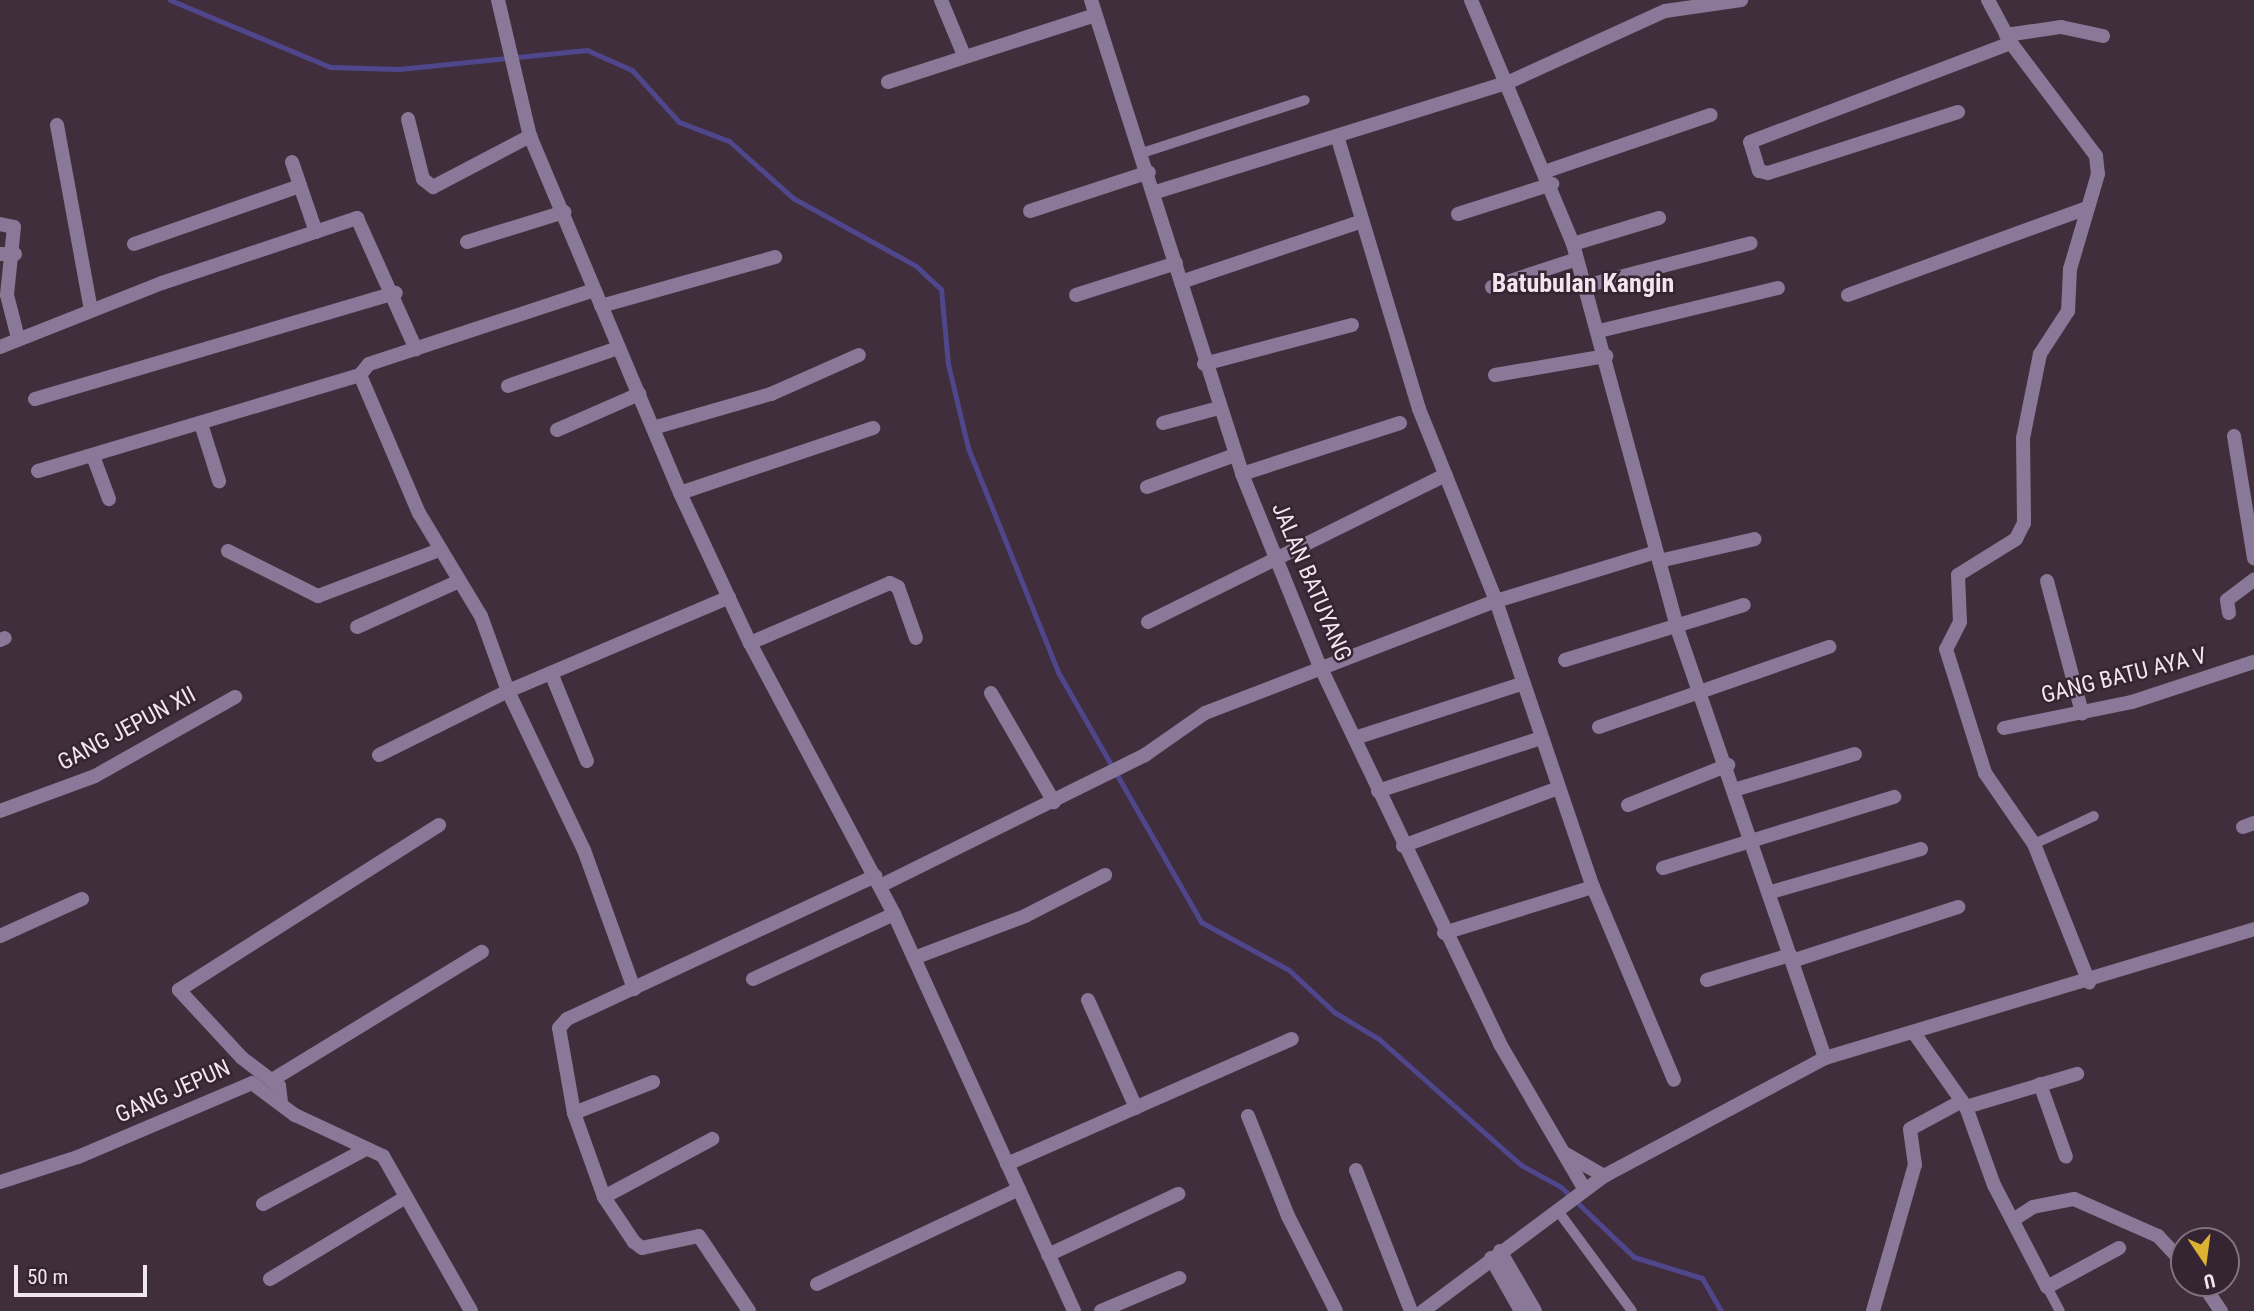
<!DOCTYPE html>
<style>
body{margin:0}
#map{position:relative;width:2254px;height:1311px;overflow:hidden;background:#402e3d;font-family:"Roboto Condensed",sans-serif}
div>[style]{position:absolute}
.stream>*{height:5px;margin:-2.5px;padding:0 2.5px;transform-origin:2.5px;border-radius:2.5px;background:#4f468c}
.service>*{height:10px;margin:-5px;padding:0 5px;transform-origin:5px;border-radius:5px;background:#897897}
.minor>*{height:14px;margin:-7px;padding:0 7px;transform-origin:7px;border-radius:7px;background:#897897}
.tertiary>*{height:14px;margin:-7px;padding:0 7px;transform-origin:7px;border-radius:7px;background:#897897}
span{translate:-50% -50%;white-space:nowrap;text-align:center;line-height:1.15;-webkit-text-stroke:5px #352432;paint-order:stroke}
.street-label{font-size:23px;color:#f1e6ef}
.quarter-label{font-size:26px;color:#f1e6ef;font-weight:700}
.north{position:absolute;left:2170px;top:1227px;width:70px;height:70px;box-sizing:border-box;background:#352432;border:2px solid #80727e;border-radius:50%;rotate:167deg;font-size:19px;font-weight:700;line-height:28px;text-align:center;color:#f1e6ef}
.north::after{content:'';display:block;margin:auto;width:24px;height:32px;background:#dcb233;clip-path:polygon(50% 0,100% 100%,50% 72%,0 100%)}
.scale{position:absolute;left:14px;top:1265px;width:133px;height:32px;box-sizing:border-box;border:4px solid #f1e6ef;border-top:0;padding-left:9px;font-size:21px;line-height:24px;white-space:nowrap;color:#f1e6ef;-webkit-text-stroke:5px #352432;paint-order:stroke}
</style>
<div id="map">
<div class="stream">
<div style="left:170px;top:0;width:173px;rotate:22.7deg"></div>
<div style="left:330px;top:67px;width:69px;rotate:1.7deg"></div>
<div style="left:399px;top:69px;width:189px;rotate:-5.8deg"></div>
<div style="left:587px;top:50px;width:49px;rotate:24deg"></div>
<div style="left:632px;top:70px;width:70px;rotate:47.9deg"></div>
<div style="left:679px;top:122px;width:53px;rotate:20.8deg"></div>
<div style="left:729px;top:141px;width:86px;rotate:41.7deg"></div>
<div style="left:793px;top:198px;width:141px;rotate:28.9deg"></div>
<div style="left:916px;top:266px;width:34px;rotate:43deg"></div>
<div style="left:941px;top:289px;width:75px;rotate:84.7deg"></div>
<div style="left:948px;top:364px;width:86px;rotate:76.6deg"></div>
<div style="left:968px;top:448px;width:241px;rotate:68.1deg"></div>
<div style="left:1058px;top:672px;width:288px;rotate:60.2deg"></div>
<div style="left:1201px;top:922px;width:100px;rotate:28.6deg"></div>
<div style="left:1289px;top:970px;width:62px;rotate:43deg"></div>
<div style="left:1334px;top:1012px;width:52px;rotate:31deg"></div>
<div style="left:1379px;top:1039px;width:190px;rotate:41.6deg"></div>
<div style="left:1521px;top:1165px;width:46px;rotate:28.8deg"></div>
<div style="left:1561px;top:1187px;width:101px;rotate:43.8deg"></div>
<div style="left:1634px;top:1257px;width:71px;rotate:17.2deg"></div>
<div style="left:1702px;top:1278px;width:38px;rotate:60deg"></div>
</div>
<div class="service">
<div style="left:1142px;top:153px;width:171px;rotate:-18deg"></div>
<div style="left:2034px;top:844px;width:66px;rotate:-25deg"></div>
<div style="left:1558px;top:1211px;width:124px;rotate:53.5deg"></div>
<div style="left:2047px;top:1287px;width:27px;rotate:62deg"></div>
</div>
<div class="minor">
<div style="left:941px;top:0;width:57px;rotate:67.5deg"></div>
<div style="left:1988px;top:0;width:49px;rotate:61.9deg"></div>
<div style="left:2011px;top:43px;width:141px;rotate:53deg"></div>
<div style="left:2096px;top:156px;width:18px;rotate:84deg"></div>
<div style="left:2098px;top:174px;width:99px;rotate:106.4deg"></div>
<div style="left:2070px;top:269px;width:42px;rotate:92.7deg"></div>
<div style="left:2068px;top:311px;width:51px;rotate:123.1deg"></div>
<div style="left:2040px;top:354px;width:86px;rotate:101.4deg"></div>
<div style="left:2023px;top:438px;width:85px;rotate:89.3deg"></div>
<div style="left:2024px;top:523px;width:18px;rotate:117deg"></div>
<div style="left:2016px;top:539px;width:68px;rotate:148.2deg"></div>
<div style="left:1958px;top:575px;width:47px;rotate:87.6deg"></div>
<div style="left:1960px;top:622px;width:30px;rotate:117deg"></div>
<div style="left:1946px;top:649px;width:130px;rotate:72.5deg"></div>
<div style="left:1985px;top:773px;width:86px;rotate:55.4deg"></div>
<div style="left:2034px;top:844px;width:149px;rotate:68.3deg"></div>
<div style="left:2006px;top:35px;width:56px;rotate:-8.3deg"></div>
<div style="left:2061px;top:27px;width:43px;rotate:12.1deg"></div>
<div style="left:888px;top:82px;width:218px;rotate:-17.9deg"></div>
<div style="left:1958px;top:112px;width:200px;rotate:162.2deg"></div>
<div style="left:1768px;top:173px;width:9px;rotate:-167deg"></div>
<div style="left:1759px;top:171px;width:30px;rotate:-107deg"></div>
<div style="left:1750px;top:142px;width:279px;rotate:-20.8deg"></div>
<div style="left:408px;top:119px;width:62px;rotate:76deg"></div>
<div style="left:423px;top:179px;width:13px;rotate:39deg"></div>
<div style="left:433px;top:187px;width:110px;rotate:-27.7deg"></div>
<div style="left:57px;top:125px;width:188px;rotate:79.6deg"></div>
<div style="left:1338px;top:139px;width:282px;rotate:73.3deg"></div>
<div style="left:1419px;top:409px;width:207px;rotate:68.1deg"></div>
<div style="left:1496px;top:601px;width:302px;rotate:71.3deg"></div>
<div style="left:1593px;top:887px;width:209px;rotate:67.2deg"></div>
<div style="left:292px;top:162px;width:74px;rotate:71.1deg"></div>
<div style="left:1547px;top:171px;width:173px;rotate:-18.9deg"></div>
<div style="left:1156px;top:192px;width:370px;rotate:-17.3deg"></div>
<div style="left:1509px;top:82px;width:171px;rotate:-24.5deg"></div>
<div style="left:1665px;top:11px;width:77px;rotate:-8.2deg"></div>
<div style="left:1030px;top:211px;width:125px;rotate:-18.1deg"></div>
<div style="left:1458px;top:214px;width:99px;rotate:-17.7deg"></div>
<div style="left:0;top:224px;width:14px;rotate:12deg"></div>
<div style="left:14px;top:227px;width:68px;rotate:95.9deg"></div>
<div style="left:7px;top:295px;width:44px;rotate:75.7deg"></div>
<div style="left:467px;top:242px;width:102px;rotate:-17.2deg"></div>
<div style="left:134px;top:244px;width:176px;rotate:-19.3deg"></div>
<div style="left:1573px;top:244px;width:90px;rotate:-16.8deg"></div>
<div style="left:0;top:254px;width:15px"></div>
<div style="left:1181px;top:282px;width:188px;rotate:-18.6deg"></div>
<div style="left:1585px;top:286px;width:171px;rotate:-14.5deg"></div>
<div style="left:1492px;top:287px;width:89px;rotate:-18.2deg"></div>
<div style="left:1076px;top:295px;width:105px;rotate:-17.7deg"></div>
<div style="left:1848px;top:295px;width:254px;rotate:-20deg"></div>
<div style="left:601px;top:306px;width:181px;rotate:-15.7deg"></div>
<div style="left:1599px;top:331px;width:184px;rotate:-13.5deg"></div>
<div style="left:0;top:347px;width:174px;rotate:-21.6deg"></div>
<div style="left:162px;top:283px;width:206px;rotate:-18.4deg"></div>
<div style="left:357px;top:218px;width:144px;rotate:65.8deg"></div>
<div style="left:1204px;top:364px;width:153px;rotate:-14.8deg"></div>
<div style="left:360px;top:375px;width:150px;rotate:66.9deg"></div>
<div style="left:419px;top:513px;width:120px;rotate:59deg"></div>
<div style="left:481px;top:616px;width:80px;rotate:70.2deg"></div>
<div style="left:508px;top:691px;width:176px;rotate:64.5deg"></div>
<div style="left:584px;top:850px;width:148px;rotate:70.2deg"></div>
<div style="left:1495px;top:375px;width:113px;rotate:-9.7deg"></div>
<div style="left:508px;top:386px;width:116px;rotate:-19.1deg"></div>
<div style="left:35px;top:399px;width:376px;rotate:-16.4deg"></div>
<div style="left:1163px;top:423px;width:58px;rotate:-15deg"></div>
<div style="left:202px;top:427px;width:57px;rotate:72.5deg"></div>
<div style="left:653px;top:428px;width:123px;rotate:-16.1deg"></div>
<div style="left:771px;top:394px;width:96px;rotate:-23.9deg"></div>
<div style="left:557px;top:430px;width:90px;rotate:-23.7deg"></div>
<div style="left:2234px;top:436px;width:124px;rotate:80.7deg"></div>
<div style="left:93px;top:456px;width:46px;rotate:69.6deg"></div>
<div style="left:38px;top:471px;width:336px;rotate:-16.6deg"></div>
<div style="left:360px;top:375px;width:14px;rotate:-51deg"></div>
<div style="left:369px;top:364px;width:237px;rotate:-18.2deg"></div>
<div style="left:1242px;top:474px;width:166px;rotate:-17.9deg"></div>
<div style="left:1147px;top:487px;width:94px;rotate:-20deg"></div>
<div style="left:680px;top:493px;width:204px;rotate:-18.6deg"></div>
<div style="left:228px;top:551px;width:101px;rotate:26.6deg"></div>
<div style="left:318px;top:596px;width:129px;rotate:-20.8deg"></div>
<div style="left:1659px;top:561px;width:98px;rotate:-12.9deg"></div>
<div style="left:2047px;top:581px;width:137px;rotate:75.1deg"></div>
<div style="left:2229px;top:613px;width:13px;rotate:-99deg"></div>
<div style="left:2227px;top:600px;width:34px;rotate:-37deg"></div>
<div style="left:1148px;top:622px;width:332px;rotate:-26.3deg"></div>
<div style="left:357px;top:627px;width:110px;rotate:-24.2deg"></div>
<div style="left:0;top:640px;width:5px;rotate:-22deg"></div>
<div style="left:750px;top:643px;width:152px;rotate:-23.2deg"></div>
<div style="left:890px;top:583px;width:9px;rotate:27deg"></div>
<div style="left:898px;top:587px;width:54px;rotate:70.6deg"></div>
<div style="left:1565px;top:660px;width:187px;rotate:-17.1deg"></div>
<div style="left:551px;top:673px;width:95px;rotate:67.8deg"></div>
<div style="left:991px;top:693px;width:126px;rotate:60deg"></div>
<div style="left:1599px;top:727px;width:244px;rotate:-19.2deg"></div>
<div style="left:2004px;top:728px;width:131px;rotate:-11.5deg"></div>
<div style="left:2132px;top:702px;width:128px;rotate:-18.2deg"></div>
<div style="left:1355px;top:738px;width:175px;rotate:-18deg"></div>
<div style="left:379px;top:755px;width:144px;rotate:-26.4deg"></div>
<div style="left:508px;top:691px;width:240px;rotate:-23deg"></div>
<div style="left:1737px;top:789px;width:123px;rotate:-16.5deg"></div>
<div style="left:1378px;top:791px;width:171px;rotate:-18deg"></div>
<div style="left:1628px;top:805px;width:108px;rotate:-21.8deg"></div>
<div style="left:0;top:811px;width:101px;rotate:-20.2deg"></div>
<div style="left:95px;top:776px;width:161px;rotate:-29.4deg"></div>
<div style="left:2243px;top:827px;width:12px;rotate:-20deg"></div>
<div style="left:1403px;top:846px;width:165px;rotate:-20.5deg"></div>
<div style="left:1663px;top:868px;width:242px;rotate:-17.1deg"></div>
<div style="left:880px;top:886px;width:296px;rotate:-26.3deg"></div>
<div style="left:1145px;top:755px;width:73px;rotate:-35deg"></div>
<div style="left:1205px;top:713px;width:312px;rotate:-21.1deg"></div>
<div style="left:1496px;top:601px;width:167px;rotate:-17deg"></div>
<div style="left:1771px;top:892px;width:156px;rotate:-16deg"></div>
<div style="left:1444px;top:933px;width:156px;rotate:-17.2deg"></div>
<div style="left:0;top:936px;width:90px;rotate:-24.3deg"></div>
<div style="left:914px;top:958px;width:119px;rotate:-20.7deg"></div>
<div style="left:1025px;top:916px;width:90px;rotate:-27.1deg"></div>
<div style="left:1792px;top:961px;width:175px;rotate:-18deg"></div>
<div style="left:753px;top:979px;width:155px;rotate:-24.7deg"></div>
<div style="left:1707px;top:980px;width:87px;rotate:-16.8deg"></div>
<div style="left:1088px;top:1000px;width:118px;rotate:66deg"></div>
<div style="left:1914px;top:1033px;width:90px;rotate:54.9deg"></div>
<div style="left:1966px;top:1107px;width:83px;rotate:70.3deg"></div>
<div style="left:1994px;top:1185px;width:115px;rotate:62.5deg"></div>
<div style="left:2047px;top:1287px;width:82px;rotate:-28.4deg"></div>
<div style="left:272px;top:1080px;width:246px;rotate:-31.4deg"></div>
<div style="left:2040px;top:1084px;width:77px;rotate:70.4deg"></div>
<div style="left:281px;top:1102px;width:16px;rotate:-97deg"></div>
<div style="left:279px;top:1086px;width:46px;rotate:-142.9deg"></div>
<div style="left:242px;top:1058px;width:93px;rotate:-132.8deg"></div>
<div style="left:179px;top:990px;width:308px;rotate:-32.4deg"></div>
<div style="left:1966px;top:1107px;width:116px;rotate:-16.6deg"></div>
<div style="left:574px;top:1113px;width:85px;rotate:-21.4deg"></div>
<div style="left:1248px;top:1116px;width:108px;rotate:68.2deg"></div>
<div style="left:1288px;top:1216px;width:106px;rotate:63.2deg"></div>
<div style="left:1007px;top:1164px;width:311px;rotate:-23.7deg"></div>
<div style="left:1356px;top:1170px;width:151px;rotate:68.7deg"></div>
<div style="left:0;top:1182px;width:82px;rotate:-17.8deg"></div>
<div style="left:78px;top:1157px;width:189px;rotate:-23deg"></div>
<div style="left:252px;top:1083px;width:54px;rotate:36.7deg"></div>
<div style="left:295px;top:1115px;width:97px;rotate:25deg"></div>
<div style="left:383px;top:1156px;width:178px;rotate:60.4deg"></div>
<div style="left:604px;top:1197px;width:123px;rotate:-28.2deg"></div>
<div style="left:263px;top:1204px;width:117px;rotate:-28.1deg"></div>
<div style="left:2013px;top:1220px;width:24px;rotate:-33deg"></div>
<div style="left:2033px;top:1207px;width:42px;rotate:-11deg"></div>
<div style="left:2074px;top:1199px;width:92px;rotate:23.8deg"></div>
<div style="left:2158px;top:1236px;width:38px;rotate:47deg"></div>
<div style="left:1500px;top:1251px;width:69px;rotate:59.7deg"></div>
<div style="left:1048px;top:1255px;width:144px;rotate:-25.1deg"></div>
<div style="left:1491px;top:1258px;width:61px;rotate:60.5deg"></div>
<div style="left:270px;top:1279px;width:159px;rotate:-31.1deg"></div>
<div style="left:2202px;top:1283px;width:34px;rotate:56deg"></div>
<div style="left:817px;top:1284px;width:223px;rotate:-25.2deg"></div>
<div style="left:749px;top:1311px;width:90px;rotate:-123.7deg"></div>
<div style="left:699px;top:1236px;width:58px;rotate:168.1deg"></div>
<div style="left:642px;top:1248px;width:10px;rotate:-143deg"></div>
<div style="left:634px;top:1242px;width:54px;rotate:-123.7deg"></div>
<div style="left:604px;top:1197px;width:89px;rotate:-109.7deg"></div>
<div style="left:574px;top:1113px;width:86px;rotate:-100deg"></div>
<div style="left:559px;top:1028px;width:12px;rotate:-48deg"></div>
<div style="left:567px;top:1019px;width:340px;rotate:-24.9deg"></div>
<div style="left:1101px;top:1311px;width:85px;rotate:-22.9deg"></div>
<div style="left:1873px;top:1311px;width:152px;rotate:-74deg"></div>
<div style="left:1915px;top:1165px;width:36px;rotate:-98deg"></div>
<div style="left:1910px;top:1129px;width:59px;rotate:-28.3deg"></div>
</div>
<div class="tertiary">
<div style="left:498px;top:0;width:140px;rotate:76.8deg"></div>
<div style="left:530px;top:136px;width:387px;rotate:67.2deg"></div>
<div style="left:680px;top:493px;width:166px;rotate:65deg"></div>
<div style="left:750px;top:643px;width:307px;rotate:62deg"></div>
<div style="left:894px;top:914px;width:436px;rotate:65.6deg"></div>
<div style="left:1091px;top:0;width:497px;rotate:72.3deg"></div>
<div style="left:1242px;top:474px;width:203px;rotate:68deg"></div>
<div style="left:1318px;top:662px;width:423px;rotate:64.5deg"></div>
<div style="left:1500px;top:1044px;width:169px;rotate:59.8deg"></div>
<div style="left:1471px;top:0;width:264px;rotate:67.3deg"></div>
<div style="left:1573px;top:244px;width:398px;rotate:74.8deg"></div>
<div style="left:1677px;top:628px;width:455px;rotate:71deg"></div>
<div style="left:1566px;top:1154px;width:44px;rotate:30.1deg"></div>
<div style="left:1423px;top:1311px;width:226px;rotate:-36.7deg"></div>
<div style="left:1604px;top:1176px;width:251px;rotate:-28.1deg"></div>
<div style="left:1825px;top:1058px;width:448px;rotate:-16.7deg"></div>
</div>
<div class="street-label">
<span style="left:1311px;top:582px;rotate:67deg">JALAN BATUYANG</span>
<span style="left:2124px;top:676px;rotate:-14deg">GANG BATU AYA V</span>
<span style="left:127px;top:729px;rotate:-28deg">GANG JEPUN XII</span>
<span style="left:173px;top:1092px;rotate:-24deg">GANG JEPUN</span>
</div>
<div class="quarter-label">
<span style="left:1583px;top:284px">Batubulan Kangin</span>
</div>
<div class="north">U</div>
<div class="scale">50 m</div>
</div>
